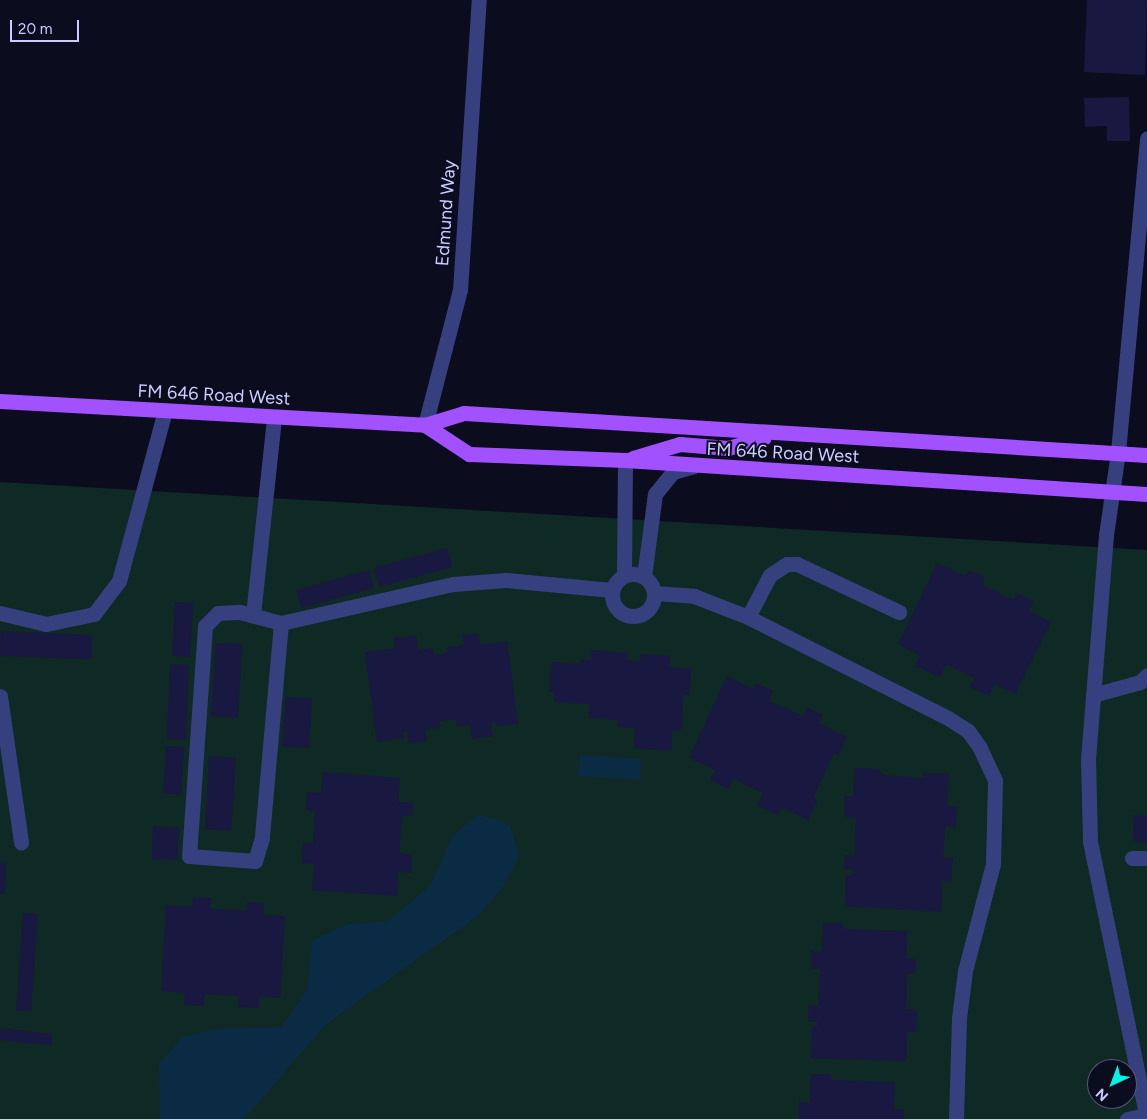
<!DOCTYPE html>
<style>
body{margin:0}
#map{position:relative;width:1147px;height:1119px;overflow:hidden;background:#0c0c1f;font-family:Figtree,sans-serif}
div>[style]{position:absolute}
.green>*{inset:0;background:#0f2924}
.water>*{inset:0;background:#0b2b44}
.building>*{inset:0;background:#191840}
.minor>*{height:15px;margin:-7.5px;padding:0 7.5px;transform-origin:7.5px;border-radius:7.5px;background:#36407f}
.minor>.ring{margin:-7.5px;padding:0;box-sizing:content-box;background:none;border:15px solid #36407f;border-radius:50%}
.major>*{height:15px;margin:-7.5px;padding:0 7.5px;transform-origin:7.5px;border-radius:7.5px;background:#a151ff}
span{translate:-50% -50%;white-space:nowrap;text-align:center;line-height:1.15;-webkit-text-stroke:4px #0c0c1f;paint-order:stroke}
.street-label{font-size:18px;color:#cacdff}
.north{position:absolute;left:1087px;top:1059px;width:50px;height:50px;box-sizing:border-box;background:#0c0c1f;border:1px solid #585979;border-radius:50%;rotate:223deg;font-size:14px;font-weight:700;line-height:20px;text-align:center;color:#cacdff}
.north::after{content:'';display:block;margin:auto;width:18px;height:22px;background:#00f5e4;clip-path:polygon(50% 0,100% 100%,50% 72%,0 100%)}
.scale{position:absolute;left:10px;top:20px;width:69px;height:22px;box-sizing:border-box;border:2px solid #cacdff;border-top:0;padding-left:6px;font-size:15px;line-height:18px;white-space:nowrap;color:#cacdff;-webkit-text-stroke:4px #0c0c1f;paint-order:stroke}
</style>
<div id="map">
<div class="green">
<div style="clip-path:polygon(evenodd,0 482px,1147px 550px,1147px 1119px,0 1119px,0 482px,1097px 1069px,1127px 1069px,1127px 1099px,1097px 1099px,1097px 1069px)"></div>
</div>
<div class="water">
<div style="clip-path:polygon(580px 755px,641px 759px,640px 780px,578px 776px)"></div>
<div style="clip-path:polygon(479px 814px,510px 825px,519px 856px,504px 885px,479px 915px,326px 1024px,244px 1119px,160px 1119px,159px 1064px,181px 1038px,215px 1029px,281px 1027px,307px 990px,312px 941px,347px 924px,388px 921px,430px 886px,453px 836px)"></div>
</div>
<div class="building">
<div style="clip-path:polygon(1087px 0,1147px 0,1145px 75px,1084px 72px)"></div>
<div style="clip-path:polygon(1129px 97px,1130px 141px,1107px 141px,1107px 126px,1085px 127px,1084px 98px)"></div>
<div style="clip-path:polygon(447px 548px,452px 567px,379px 587px,374px 568px)"></div>
<div style="clip-path:polygon(937px 563px,966px 576px,969px 570px,984px 577px,983px 585px,1014px 600px,1017px 593px,1034px 602px,1029px 611px,1051px 622px,1015px 694px,995px 684px,989px 696px,969px 687px,974px 678px,946px 664px,940px 677px,915px 666px,920px 656px,898px 644px)"></div>
<div style="clip-path:polygon(369px 570px,374px 588px,301px 608px,296px 590px)"></div>
<div style="clip-path:polygon(175px 602px,193px 603px,190px 657px,172px 656px)"></div>
<div style="clip-path:polygon(1px 631px,92px 635px,91px 659px,0 656px)"></div>
<div style="clip-path:polygon(478px 633px,480px 645px,507px 641px,518px 724px,498px 726px,496px 722px,491px 723px,493px 736px,472px 739px,470px 725px,457px 727px,456px 719px,439px 721px,440px 728px,425px 729px,427px 741px,409px 744px,407px 731px,403px 732px,404px 738px,377px 742px,365px 652px,395px 648px,394px 638px,416px 635px,418px 650px,433px 648px,434px 655px,448px 653px,447px 647px,464px 645px,462px 635px)"></div>
<div style="clip-path:polygon(216px 643px,242px 644px,238px 718px,211px 716px)"></div>
<div style="clip-path:polygon(591px 650px,627px 653px,627px 660px,641px 661px,640px 654px,670px 656px,670px 667px,691px 669px,689px 695px,683px 695px,681px 731px,672px 730px,671px 751px,634px 748px,635px 728px,617px 727px,618px 720px,589px 718px,589px 704px,554px 702px,554px 692px,549px 692px,552px 662px,579px 664px,582px 659px,591px 660px)"></div>
<div style="clip-path:polygon(170px 664px,189px 665px,186px 740px,167px 739px)"></div>
<div style="clip-path:polygon(727px 676px,753px 689px,756px 683px,773px 691px,769px 701px,803px 716px,807px 708px,823px 715px,819px 723px,847px 737px,838px 755px,834px 753px,814px 796px,817px 801px,808px 820px,781px 807px,778px 815px,757px 805px,763px 793px,733px 779px,728px 789px,710px 780px,715px 770px,689px 758px)"></div>
<div style="clip-path:polygon(286px 697px,312px 698px,309px 748px,282px 746px)"></div>
<div style="clip-path:polygon(166px 746px,184px 747px,181px 795px,163px 793px)"></div>
<div style="clip-path:polygon(209px 756px,236px 758px,231px 831px,205px 829px)"></div>
<div style="clip-path:polygon(855px 768px,878px 769px,883px 775px,923px 778px,923px 773px,949px 774px,947px 806px,957px 807px,956px 827px,945px 826px,943px 857px,953px 858px,951px 882px,942px 881px,941px 912px,845px 906px,846px 875px,852px 876px,853px 870px,844px 870px,845px 855px,855px 856px,856px 818px,844px 817px,845px 796px,853px 797px)"></div>
<div style="clip-path:polygon(323px 772px,400px 778px,398px 802px,413px 803px,412px 816px,402px 815px,399px 853px,412px 855px,411px 873px,398px 872px,397px 896px,312px 890px,314px 864px,302px 863px,303px 843px,313px 844px,315px 811px,306px 810px,307px 792px,321px 793px)"></div>
<div style="clip-path:polygon(1134px 815px,1147px 816px,1147px 842px,1133px 841px)"></div>
<div style="clip-path:polygon(153px 826px,179px 828px,177px 860px,152px 859px)"></div>
<div style="clip-path:polygon(0 863px,6px 863px,5px 894px,0 894px)"></div>
<div style="clip-path:polygon(193px 897px,211px 898px,210px 909px,247px 911px,247px 902px,264px 903px,263px 915px,285px 916px,280px 998px,259px 996px,259px 1008px,238px 1007px,239px 996px,205px 994px,204px 1006px,184px 1005px,185px 993px,161px 991px,166px 905px,192px 907px)"></div>
<div style="clip-path:polygon(23px 913px,38px 914px,31px 1011px,16px 1010px)"></div>
<div style="clip-path:polygon(823px 923px,843px 923px,843px 929px,907px 931px,906px 958px,916px 959px,916px 974px,907px 974px,906px 1009px,917px 1010px,916px 1032px,907px 1032px,906px 1061px,811px 1058px,812px 1026px,817px 1026px,817px 1022px,808px 1022px,809px 1005px,818px 1006px,820px 969px,811px 969px,811px 951px,822px 952px)"></div>
<div style="clip-path:polygon(1px 1028px,52px 1034px,51px 1045px,0 1040px)"></div>
<div style="clip-path:polygon(811px 1074px,831px 1074px,831px 1080px,895px 1082px,894px 1109px,904px 1110px,904px 1119px,799px 1119px,799px 1102px,810px 1103px)"></div>
</div>
<div class="minor">
<div style="left:425px;top:425px;width:139px;rotate:-75.5deg"></div>
<div style="left:460px;top:290px;width:291px;rotate:-86.3deg"></div>
<div class="ring" style="left:612px;top:574px;width:27px;height:27px"></div>
<div style="left:624px;top:575px;width:115px;rotate:-89.5deg"></div>
<div style="left:644px;top:577px;width:84px;rotate:-82.5deg"></div>
<div style="left:655px;top:494px;width:28px;rotate:-51deg"></div>
<div style="left:673px;top:472px;width:22px;rotate:-16deg"></div>
<div style="left:655px;top:593px;width:39px;rotate:4deg"></div>
<div style="left:694px;top:596px;width:58px;rotate:21.3deg"></div>
<div style="left:748px;top:617px;width:224px;rotate:26.8deg"></div>
<div style="left:948px;top:718px;width:24px;rotate:33deg"></div>
<div style="left:968px;top:731px;width:19px;rotate:54deg"></div>
<div style="left:979px;top:746px;width:38px;rotate:65deg"></div>
<div style="left:995px;top:781px;width:83px;rotate:91.4deg"></div>
<div style="left:993px;top:864px;width:111px;rotate:104.7deg"></div>
<div style="left:965px;top:971px;width:47px;rotate:97.3deg"></div>
<div style="left:959px;top:1018px;width:101px;rotate:91.7deg"></div>
<div style="left:0;top:613px;width:47px;rotate:13.4deg"></div>
<div style="left:46px;top:624px;width:49px;rotate:-11.8deg"></div>
<div style="left:94px;top:614px;width:41px;rotate:-52.9deg"></div>
<div style="left:119px;top:581px;width:176px;rotate:-74.9deg"></div>
<div style="left:253px;top:615px;width:199px;rotate:-83.9deg"></div>
<div style="left:748px;top:617px;width:47px;rotate:-62.4deg"></div>
<div style="left:770px;top:575px;width:20px;rotate:-33deg"></div>
<div style="left:787px;top:564px;width:10px"></div>
<div style="left:797px;top:564px;width:113px;rotate:25.2deg"></div>
<div style="left:281px;top:623px;width:216px;rotate:95.1deg"></div>
<div style="left:262px;top:838px;width:24px;rotate:107deg"></div>
<div style="left:255px;top:861px;width:66px;rotate:-175.7deg"></div>
<div style="left:189px;top:856px;width:231px;rotate:-86deg"></div>
<div style="left:205px;top:626px;width:18px;rotate:-45deg"></div>
<div style="left:218px;top:613px;width:22px;rotate:-3deg"></div>
<div style="left:240px;top:612px;width:42px;rotate:15deg"></div>
<div style="left:281px;top:623px;width:176px;rotate:-12.8deg"></div>
<div style="left:453px;top:584px;width:53px;rotate:-4.3deg"></div>
<div style="left:506px;top:580px;width:106px;rotate:5.4deg"></div>
<div style="left:1093px;top:695px;width:49px;rotate:-15.5deg"></div>
<div style="left:1140px;top:682px;width:10px;rotate:-45deg"></div>
<div style="left:0;top:696px;width:148px;rotate:81.8deg"></div>
<div style="left:1132px;top:858px;width:15px"></div>
<div style="left:1127px;top:1119px;width:19px;rotate:-12deg"></div>
<div style="left:1147px;top:1119px;width:284px;rotate:-101.6deg"></div>
<div style="left:1090px;top:841px;width:82px;rotate:-91.4deg"></div>
<div style="left:1088px;top:759px;width:225px;rotate:-85.4deg"></div>
<div style="left:1106px;top:535px;width:84px;rotate:-81.8deg"></div>
<div style="left:1118px;top:452px;width:315px;rotate:-84.7deg"></div>
</div>
<div class="major">
<div style="left:0;top:401px;width:426px;rotate:3.2deg"></div>
<div style="left:425px;top:425px;width:41px;rotate:-17.1deg"></div>
<div style="left:464px;top:413px;width:684px;rotate:3.52deg"></div>
<div style="left:425px;top:425px;width:53px;rotate:33.4deg"></div>
<div style="left:469px;top:454px;width:156px;rotate:2.2deg"></div>
<div style="left:625px;top:460px;width:523px;rotate:3.73deg"></div>
<div style="left:633px;top:458px;width:49px;rotate:-16.6deg"></div>
<div style="left:680px;top:444px;width:48px;rotate:4.8deg"></div>
<div style="left:728px;top:448px;width:37px;rotate:-16deg"></div>
</div>
<div class="street-label">
<span style="left:446px;top:213px;rotate:-86deg">Edmund Way</span>
<span style="left:214px;top:395px;rotate:3deg">FM 646 Road West</span>
<span style="left:783px;top:453px;rotate:3deg">FM 646 Road West</span>
</div>
<div class="north">N</div>
<div class="scale">20 m</div>
</div>
